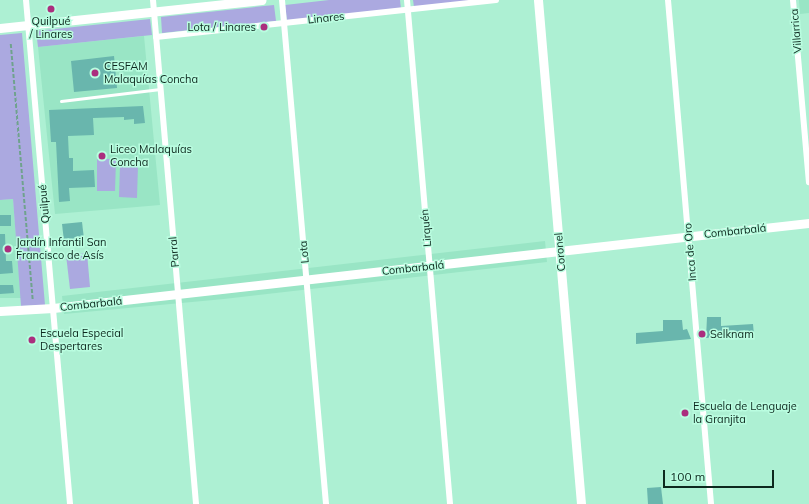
<!DOCTYPE html>
<meta charset="utf-8">
<style>
body{margin:0}
#map{position:relative;width:809px;height:504px;overflow:hidden;background:#adf0d3;font-family:Mulish,sans-serif}
div>[style]{position:absolute}
.built>*{inset:0;background:#99e5c5}
.green>*{inset:0;background:#aba9e0}
.building>*{inset:0;background:#69b6ad}
.path>*{height:1.5px;margin-top:-0.75px;transform-origin:0;background:repeating-linear-gradient(90deg,#6fa28d 0 4px,transparent 0 6px)}
.lane>*{height:3px;margin:-1.5px;padding:0 1.5px;transform-origin:1.5px;border-radius:1.5px;background:#fff}
.street>*{height:6px;margin:-3px;padding:0 3px;transform-origin:3px;border-radius:3px;background:#fff}
.secondary>*{height:9px;margin:-4.5px;padding:0 4.5px;transform-origin:4.5px;border-radius:4.5px;background:#fff}
.dots>*{width:11px;height:11px;translate:-50% -50%;box-sizing:border-box;border:2px solid #bafde0;border-radius:50%}
span{translate:-50% -50%;white-space:nowrap;text-align:center;line-height:1.15;-webkit-text-stroke:3px #bafde0;paint-order:stroke}
.street-label{font-size:11px;color:#0d281e}
.poi-label{font-size:11px;color:#0d281e}
.right{translate:-100% -50%;text-align:right}
.left{translate:0 -50%;text-align:left}
.scale{position:absolute;left:663px;top:470px;width:111px;height:18px;box-sizing:border-box;border:2px solid #0d281e;border-top:0;padding-left:5px;font-size:12px;line-height:14px;white-space:nowrap;color:#0d281e;-webkit-text-stroke:3px #bafde0;paint-order:stroke}
</style>
<div id="map">
<div class="built">
<div style="clip-path:polygon(799px 0,809px 0,809px 13px,800px 14px)"></div>
<div style="clip-path:polygon(144px 36px,160px 205px,55px 214px,38px 47px)"></div>
<div style="clip-path:polygon(13px 199px,21px 298px,0 298px,0 200px)"></div>
<div style="clip-path:polygon(545px 241px,547px 262px,224px 299px,64px 314px,62px 296px)"></div>
</div>
<div class="green">
<div style="clip-path:polygon(329px 0,400px 0,401px 9px,287px 21px,285px 5px)"></div>
<div style="clip-path:polygon(413px 0,485px 0,414px 7px)"></div>
<div style="clip-path:polygon(274px 5px,276px 21px,162px 33px,161px 17px)"></div>
<div style="clip-path:polygon(150px 19px,152px 35px,38px 47px,36px 31px)"></div>
<div style="clip-path:polygon(22px 33px,45px 305px,21px 306px,13px 199px,0 200px,0 35px)"></div>
<div style="clip-path:polygon(97px 159px,116px 159px,115px 191px,97px 191px)"></div>
<div style="clip-path:polygon(120px 165px,138px 165px,137px 198px,119px 197px)"></div>
<div style="clip-path:polygon(87px 253px,90px 287px,70px 289px,66px 255px)"></div>
</div>
<div class="building">
<div style="clip-path:polygon(114px 56px,117px 88px,74px 92px,71px 61px)"></div>
<div style="clip-path:polygon(143px 106px,145px 123px,134px 124px,134px 119px,124px 120px,124px 117px,93px 118px,94px 135px,68px 136px,69px 158px,73px 158px,73px 171px,94px 170px,95px 187px,69px 188px,70px 201px,59px 202px,56px 142px,51px 142px,49px 110px)"></div>
<div style="clip-path:polygon(0 215px,11px 215px,11px 226px,0 226px)"></div>
<div style="clip-path:polygon(82px 222px,84px 239px,64px 241px,62px 224px)"></div>
<div style="clip-path:polygon(0 234px,5px 234px,6px 261px,12px 261px,13px 273px,0 274px)"></div>
<div style="clip-path:polygon(0 285px,13px 285px,14px 293px,0 294px)"></div>
<div style="clip-path:polygon(707px 317px,721px 317px,721px 326px,753px 324px,754px 335px,706px 338px)"></div>
<div style="clip-path:polygon(663px 320px,682px 320px,683px 330px,687px 329px,691px 339px,636px 344px,636px 333px,663px 331px)"></div>
<div style="clip-path:polygon(661px 487px,663px 504px,648px 504px,647px 488px)"></div>
</div>
<div class="path">
<div style="left:11px;top:44px;width:258px;rotate:85.1deg"></div>
</div>
<div class="lane">
<div style="left:61px;top:101px;width:100px;rotate:-6.9deg"></div>
</div>
<div class="street">
<div style="left:26px;top:0;width:506px;rotate:85.01deg"></div>
<div style="left:153px;top:0;width:506px;rotate:85.12deg"></div>
<div style="left:282px;top:0;width:506px;rotate:85.01deg"></div>
<div style="left:407px;top:0;width:506px;rotate:85.12deg"></div>
<div style="left:668px;top:0;width:506px;rotate:85.12deg"></div>
<div style="left:793px;top:0;width:183px;rotate:85deg"></div>
<div style="left:156px;top:37px;width:342px;rotate:-6.2deg"></div>
</div>
<div class="secondary">
<div style="left:538px;top:0;width:506px;rotate:85.12deg"></div>
<div style="left:0;top:28px;width:263px;rotate:-6.1deg"></div>
<div style="left:0;top:311px;width:53px;rotate:-3.2deg"></div>
<div style="left:53px;top:308px;width:761px;rotate:-6.42deg"></div>
</div>
<div class="dots">
<div style="left:51px;top:9px;background:#ab2e7e"></div>
<div style="left:264px;top:27px;background:#ab2e7e"></div>
<div style="left:95px;top:73px;background:#ab2e7e"></div>
<div style="left:102px;top:156px;background:#ab2e7e"></div>
<div style="left:8px;top:249px;background:#ab2e7e"></div>
<div style="left:702px;top:334px;background:#ab2e7e"></div>
<div style="left:32px;top:340px;background:#ab2e7e"></div>
<div style="left:685px;top:413px;background:#ab2e7e"></div>
</div>
<div class="street-label">
<span style="left:326px;top:18px;rotate:-6deg">Linares</span>
<span style="left:796px;top:31px;rotate:-95deg">Villarrica</span>
<span style="left:44px;top:204px;rotate:-95deg">Quilpué</span>
<span style="left:426px;top:228px;rotate:-95deg">Lirquén</span>
<span style="left:735px;top:231px;rotate:-6deg">Combarbalá</span>
<span style="left:174px;top:252px;rotate:-95deg">Parral</span>
<span style="left:304px;top:252px;rotate:-95deg">Lota</span>
<span style="left:560px;top:252px;rotate:-95deg">Coronel</span>
<span style="left:690px;top:252px;rotate:-95deg">Inca de Oro</span>
<span style="left:413px;top:268px;rotate:-6deg">Combarbalá</span>
<span style="left:91px;top:304px;rotate:-6deg">Combarbalá</span>
</div>
<div class="poi-label">
<span style="left:51px;top:28px">Quilpué<br>/ Linares</span>
<span class="right" style="left:256px;top:27px">Lota / Linares</span>
<span class="left" style="left:104px;top:73px">CESFAM<br>Malaquías Concha</span>
<span class="left" style="left:110px;top:156px">Liceo Malaquías<br>Concha</span>
<span class="left" style="left:16px;top:249px">Jardín Infantil San<br>Francisco de Asís</span>
<span class="left" style="left:40px;top:340px">Escuela Especial<br>Despertares</span>
<span class="left" style="left:710px;top:334px">Selknam</span>
<span class="left" style="left:693px;top:413px">Escuela de Lenguaje<br>la Granjita</span>
</div>
<div class="scale">100 m</div>
</div>
